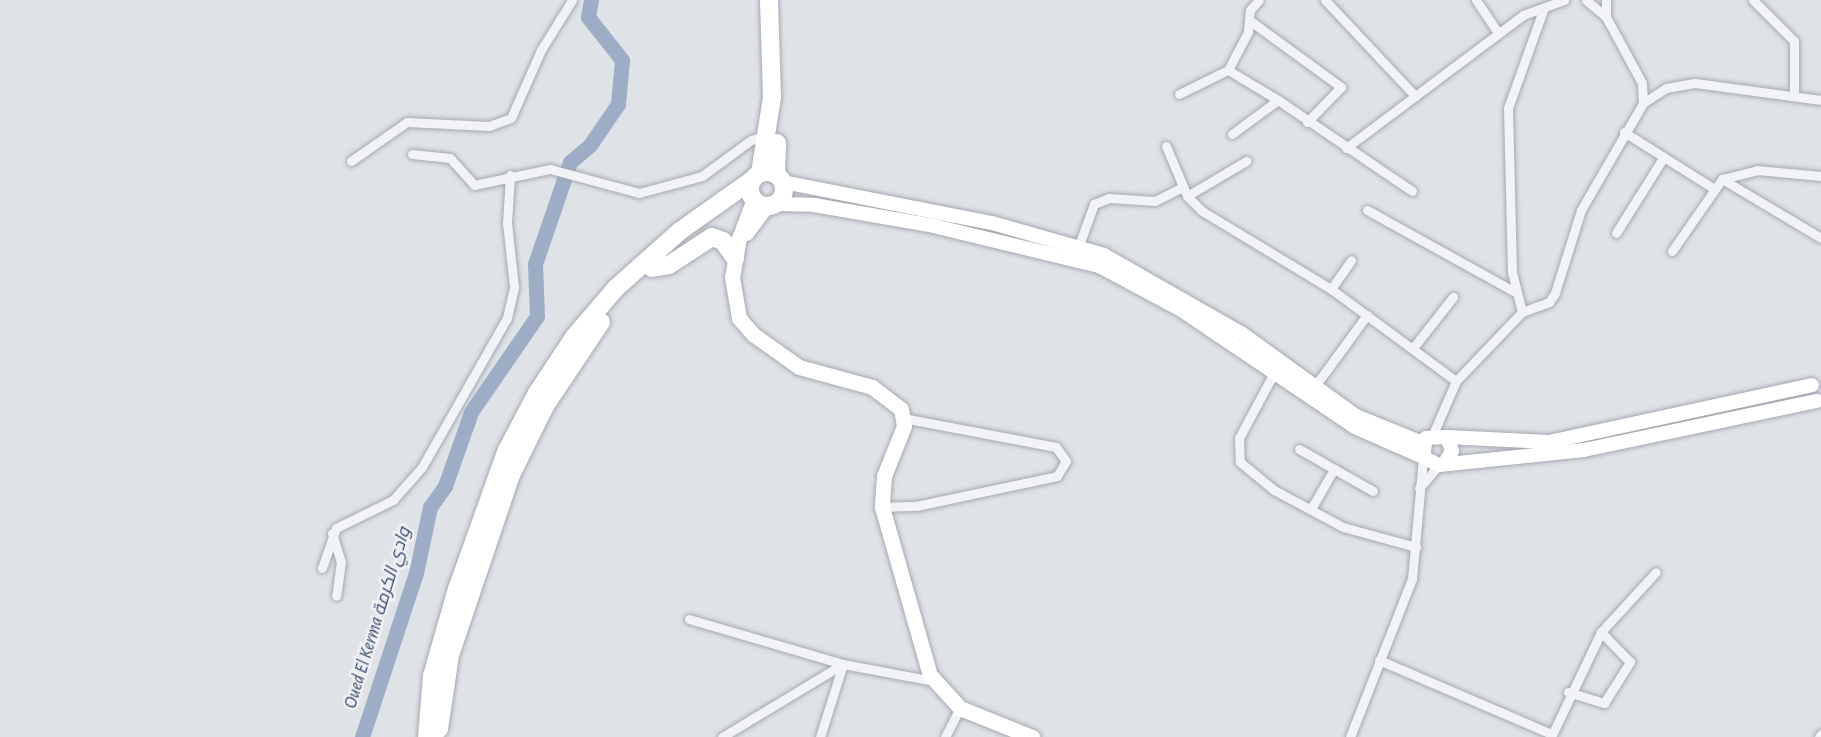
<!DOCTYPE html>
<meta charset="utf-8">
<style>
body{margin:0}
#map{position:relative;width:1821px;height:737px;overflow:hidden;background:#dfe2e7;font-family:"Alegreya Sans",Cairo,sans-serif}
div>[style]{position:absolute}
.river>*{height:15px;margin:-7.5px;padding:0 7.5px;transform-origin:7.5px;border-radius:7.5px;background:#9dadc5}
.roads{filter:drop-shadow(0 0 2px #a5a9b1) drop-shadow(0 0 2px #a5a9b1)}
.street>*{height:9px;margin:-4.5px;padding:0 4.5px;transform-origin:4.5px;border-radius:4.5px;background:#f2f3f6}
.secondary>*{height:14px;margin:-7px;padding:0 7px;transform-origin:7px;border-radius:7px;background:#fff}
.primary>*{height:15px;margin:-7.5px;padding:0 7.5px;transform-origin:7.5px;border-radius:7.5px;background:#fff}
.highway>*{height:18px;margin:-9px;padding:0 9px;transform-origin:9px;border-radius:9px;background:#fff}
.highway>.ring{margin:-9px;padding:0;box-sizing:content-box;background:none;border:18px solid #fff;border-radius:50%}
span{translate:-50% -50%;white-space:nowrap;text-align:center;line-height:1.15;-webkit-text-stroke:5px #eff1f5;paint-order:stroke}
.water-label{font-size:18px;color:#374b6e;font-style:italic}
</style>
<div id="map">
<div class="river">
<div style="left:362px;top:737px;width:173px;rotate:-71.8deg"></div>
<div style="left:416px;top:573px;width:67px;rotate:-78deg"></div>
<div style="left:430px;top:507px;width:26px;rotate:-54deg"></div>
<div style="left:445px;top:486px;width:78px;rotate:-70.6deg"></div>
<div style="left:471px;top:412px;width:116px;rotate:-55.5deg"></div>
<div style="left:537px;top:316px;width:52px;rotate:-92.2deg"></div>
<div style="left:535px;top:264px;width:108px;rotate:-71.1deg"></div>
<div style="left:570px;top:162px;width:26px;rotate:-40deg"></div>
<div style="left:590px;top:145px;width:50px;rotate:-55.7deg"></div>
<div style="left:618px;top:104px;width:44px;rotate:-84.8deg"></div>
<div style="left:622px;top:60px;width:55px;rotate:-128.3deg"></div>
<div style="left:588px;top:17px;width:17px;rotate:-80deg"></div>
</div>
<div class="roads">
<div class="street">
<div style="left:1325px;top:0;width:132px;rotate:46.8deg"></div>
<div style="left:1476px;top:0;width:40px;rotate:56deg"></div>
<div style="left:1586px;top:0;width:26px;rotate:40deg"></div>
<div style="left:1606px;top:17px;width:17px;rotate:-90deg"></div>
<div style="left:1753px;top:0;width:58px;rotate:45deg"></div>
<div style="left:1794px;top:41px;width:52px;rotate:90deg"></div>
<div style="left:1249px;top:20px;width:114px;rotate:36.1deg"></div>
<div style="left:1341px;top:87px;width:49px;rotate:134.2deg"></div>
<div style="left:1228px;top:70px;width:43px;rotate:-62.2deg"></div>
<div style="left:1248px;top:32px;width:22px;rotate:-85deg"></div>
<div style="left:1250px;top:10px;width:13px;rotate:-48deg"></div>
<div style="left:1179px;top:94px;width:55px;rotate:-26.1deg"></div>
<div style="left:1228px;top:70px;width:58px;rotate:31deg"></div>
<div style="left:1643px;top:103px;width:27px;rotate:-33deg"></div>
<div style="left:1666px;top:88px;width:29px;rotate:-10deg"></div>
<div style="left:1695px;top:83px;width:127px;rotate:7.7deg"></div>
<div style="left:1624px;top:132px;width:105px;rotate:32.2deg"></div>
<div style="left:1232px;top:134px;width:57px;rotate:-36.5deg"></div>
<div style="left:1278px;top:100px;width:162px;rotate:34.2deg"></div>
<div style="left:1166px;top:146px;width:54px;rotate:67.2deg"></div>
<div style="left:1187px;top:196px;width:21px;rotate:45deg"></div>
<div style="left:1202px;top:211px;width:151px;rotate:31.2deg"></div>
<div style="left:1331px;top:289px;width:155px;rotate:36.4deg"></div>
<div style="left:1346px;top:148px;width:221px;rotate:-36.9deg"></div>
<div style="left:1523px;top:15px;width:44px;rotate:-20.1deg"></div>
<div style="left:412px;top:154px;width:38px;rotate:6deg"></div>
<div style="left:450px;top:158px;width:36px;rotate:48deg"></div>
<div style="left:474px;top:185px;width:78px;rotate:-11.9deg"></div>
<div style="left:550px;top:169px;width:92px;rotate:15.1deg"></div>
<div style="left:639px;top:193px;width:65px;rotate:-15.1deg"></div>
<div style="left:702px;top:176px;width:61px;rotate:-36.3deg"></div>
<div style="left:751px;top:140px;width:17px;rotate:-17deg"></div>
<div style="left:351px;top:161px;width:68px;rotate:-34.9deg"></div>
<div style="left:407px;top:122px;width:82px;rotate:2.8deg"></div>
<div style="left:489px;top:126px;width:23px;rotate:-20deg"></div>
<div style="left:511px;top:118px;width:74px;rotate:-66.2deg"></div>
<div style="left:541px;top:50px;width:59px;rotate:-58.2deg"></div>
<div style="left:1722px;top:179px;width:115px;rotate:30.8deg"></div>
<div style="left:1187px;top:196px;width:69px;rotate:-30.7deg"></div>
<div style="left:1367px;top:210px;width:169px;rotate:29deg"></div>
<div style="left:1616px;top:233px;width:89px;rotate:-57.9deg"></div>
<div style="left:1079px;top:245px;width:44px;rotate:-69.9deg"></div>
<div style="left:1094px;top:204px;width:16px;rotate:-22deg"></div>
<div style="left:1109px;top:198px;width:46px;rotate:3.7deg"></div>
<div style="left:1155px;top:201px;width:31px;rotate:-27deg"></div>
<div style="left:1672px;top:251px;width:88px;rotate:-55.2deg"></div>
<div style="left:1722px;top:179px;width:36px;rotate:-14deg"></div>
<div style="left:1757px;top:170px;width:64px;rotate:5.4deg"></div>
<div style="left:1331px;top:289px;width:35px;rotate:-55deg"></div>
<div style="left:1522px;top:312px;width:29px;rotate:-20deg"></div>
<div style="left:1549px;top:302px;width:11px;rotate:-56deg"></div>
<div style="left:1555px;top:293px;width:87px;rotate:-72.6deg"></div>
<div style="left:1581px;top:210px;width:124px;rotate:-59.9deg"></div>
<div style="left:1643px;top:103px;width:20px;rotate:-93deg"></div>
<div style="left:1642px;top:83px;width:75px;rotate:-118.6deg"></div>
<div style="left:1413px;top:348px;width:65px;rotate:-51.9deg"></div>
<div style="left:1275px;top:371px;width:76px;rotate:118.2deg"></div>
<div style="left:1239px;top:438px;width:24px;rotate:88deg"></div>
<div style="left:1240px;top:462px;width:44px;rotate:39.5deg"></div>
<div style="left:1274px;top:490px;width:78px;rotate:28.2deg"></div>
<div style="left:1343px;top:527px;width:76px;rotate:15.3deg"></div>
<div style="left:1315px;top:386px;width:88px;rotate:-53.8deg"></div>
<div style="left:1433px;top:434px;width:58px;rotate:-66.5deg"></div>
<div style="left:1456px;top:381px;width:95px;rotate:-46.3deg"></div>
<div style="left:1522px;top:312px;width:41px;rotate:-104deg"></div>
<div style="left:1512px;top:272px;width:164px;rotate:-91.4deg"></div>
<div style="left:1508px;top:108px;width:104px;rotate:-70.3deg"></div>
<div style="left:1299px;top:449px;width:85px;rotate:29.6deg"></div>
<div style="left:1419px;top:488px;width:30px;rotate:-49deg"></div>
<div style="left:882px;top:507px;width:34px;rotate:-2deg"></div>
<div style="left:916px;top:506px;width:144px;rotate:-12deg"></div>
<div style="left:1057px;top:476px;width:17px;rotate:-59deg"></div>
<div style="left:1066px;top:461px;width:17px;rotate:-126deg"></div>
<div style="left:1056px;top:447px;width:156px;rotate:-169.3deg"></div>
<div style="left:1311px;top:509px;width:46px;rotate:-60.1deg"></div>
<div style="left:332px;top:533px;width:30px;rotate:73deg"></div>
<div style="left:341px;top:562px;width:34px;rotate:98deg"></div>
<div style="left:322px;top:568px;width:42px;rotate:-70.7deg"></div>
<div style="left:336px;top:528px;width:64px;rotate:-26.2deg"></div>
<div style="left:393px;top:500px;width:44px;rotate:-48.7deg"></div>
<div style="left:422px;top:467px;width:172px;rotate:-60.3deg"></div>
<div style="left:507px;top:318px;width:32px;rotate:-77deg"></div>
<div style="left:514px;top:287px;width:64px;rotate:-96.2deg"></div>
<div style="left:507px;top:223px;width:48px;rotate:-86.4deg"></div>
<div style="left:689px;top:619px;width:160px;rotate:16.3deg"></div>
<div style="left:843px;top:664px;width:77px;rotate:107.5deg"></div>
<div style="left:1379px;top:660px;width:188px;rotate:23.2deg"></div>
<div style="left:1568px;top:692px;width:38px;rotate:17deg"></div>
<div style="left:1604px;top:703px;width:49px;rotate:-57.6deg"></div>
<div style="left:1630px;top:662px;width:42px;rotate:-134deg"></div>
<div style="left:722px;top:737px;width:141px;rotate:-31.1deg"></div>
<div style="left:843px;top:664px;width:93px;rotate:10.6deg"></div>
<div style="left:945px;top:737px;width:33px;rotate:-63deg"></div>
<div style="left:1350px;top:737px;width:170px;rotate:-68.6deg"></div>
<div style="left:1412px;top:579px;width:121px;rotate:-84.8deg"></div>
<div style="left:1551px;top:737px;width:116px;rotate:-64.5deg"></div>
<div style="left:1601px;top:632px;width:81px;rotate:-47.5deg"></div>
<div style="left:1819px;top:737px;width:4px;rotate:-56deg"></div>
</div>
<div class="secondary">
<div style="left:783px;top:182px;width:213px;rotate:11.1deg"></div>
<div style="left:992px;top:223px;width:116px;rotate:15.9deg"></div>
<div style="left:1104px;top:255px;width:158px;rotate:29.7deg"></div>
<div style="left:1241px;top:333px;width:142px;rotate:35.8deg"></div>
<div style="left:1356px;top:416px;width:71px;rotate:22.2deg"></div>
<div style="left:775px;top:204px;width:39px;rotate:1deg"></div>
<div style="left:814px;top:205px;width:122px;rotate:9.9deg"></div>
<div style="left:934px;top:226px;width:170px;rotate:13.6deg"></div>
<div style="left:1099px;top:266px;width:95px;rotate:28.2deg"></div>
<div style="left:1183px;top:311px;width:207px;rotate:34deg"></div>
<div style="left:1355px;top:427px;width:74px;rotate:23.8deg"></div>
<div style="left:1447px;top:437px;width:102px;rotate:2.8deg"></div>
<div style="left:1549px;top:442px;width:269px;rotate:-12.2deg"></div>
<div style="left:1446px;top:461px;width:12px;rotate:-59deg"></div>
<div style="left:1452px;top:451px;width:15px;rotate:-110deg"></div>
<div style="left:1447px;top:437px;width:21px;rotate:177deg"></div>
<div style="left:1426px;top:438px;width:19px;rotate:99deg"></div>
<div style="left:1423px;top:457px;width:18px;rotate:27deg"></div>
<div style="left:1439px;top:465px;width:146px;rotate:-5.9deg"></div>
<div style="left:1584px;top:450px;width:238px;rotate:-11.9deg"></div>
</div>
<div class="primary">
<div style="left:754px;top:199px;width:42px;rotate:111deg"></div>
<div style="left:739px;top:238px;width:40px;rotate:100deg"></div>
<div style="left:732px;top:277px;width:42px;rotate:80.3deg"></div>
<div style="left:739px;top:318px;width:23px;rotate:49deg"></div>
<div style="left:754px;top:335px;width:55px;rotate:35.4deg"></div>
<div style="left:799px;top:367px;width:76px;rotate:15.3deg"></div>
<div style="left:872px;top:387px;width:36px;rotate:37deg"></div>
<div style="left:901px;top:409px;width:17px;rotate:80deg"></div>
<div style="left:904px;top:426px;width:54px;rotate:111.8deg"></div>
<div style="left:884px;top:476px;width:31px;rotate:94deg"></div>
<div style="left:882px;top:507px;width:175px;rotate:74.1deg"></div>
<div style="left:930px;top:675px;width:45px;rotate:47.7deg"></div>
<div style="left:960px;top:708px;width:78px;rotate:21.9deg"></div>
<div style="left:746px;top:233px;width:34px;rotate:-53deg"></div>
</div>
<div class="highway">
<div class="ring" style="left:750px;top:172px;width:16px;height:16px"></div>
<div style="left:760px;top:173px;width:77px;rotate:-81deg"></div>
<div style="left:772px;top:97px;width:97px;rotate:-91.8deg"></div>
<div style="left:776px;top:174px;width:31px;rotate:-88deg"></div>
<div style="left:652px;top:268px;width:17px;rotate:-10deg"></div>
<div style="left:669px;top:265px;width:51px;rotate:-33.1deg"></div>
<div style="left:712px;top:237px;width:12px;rotate:20deg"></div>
<div style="left:723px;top:241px;width:21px;rotate:55deg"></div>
<div style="left:439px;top:729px;width:75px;rotate:-81.5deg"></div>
<div style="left:450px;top:655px;width:190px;rotate:-71.3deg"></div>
<div style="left:511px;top:475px;width:77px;rotate:-63.8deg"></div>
<div style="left:545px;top:406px;width:101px;rotate:-56.3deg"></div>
<div style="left:427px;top:737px;width:61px;rotate:-85.3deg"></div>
<div style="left:432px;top:676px;width:91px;rotate:-74deg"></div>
<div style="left:457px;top:589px;width:145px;rotate:-70.3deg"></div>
<div style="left:506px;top:452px;width:67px;rotate:-62.3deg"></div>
<div style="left:537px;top:393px;width:67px;rotate:-56.5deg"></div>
<div style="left:574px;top:337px;width:65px;rotate:-49.4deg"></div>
<div style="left:616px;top:288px;width:86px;rotate:-41.7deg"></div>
<div style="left:680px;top:231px;width:88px;rotate:-35.3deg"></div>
</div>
</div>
<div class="water-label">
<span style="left:378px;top:618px;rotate:-73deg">Oued El Kerma وادي الكرمة</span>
</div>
</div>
